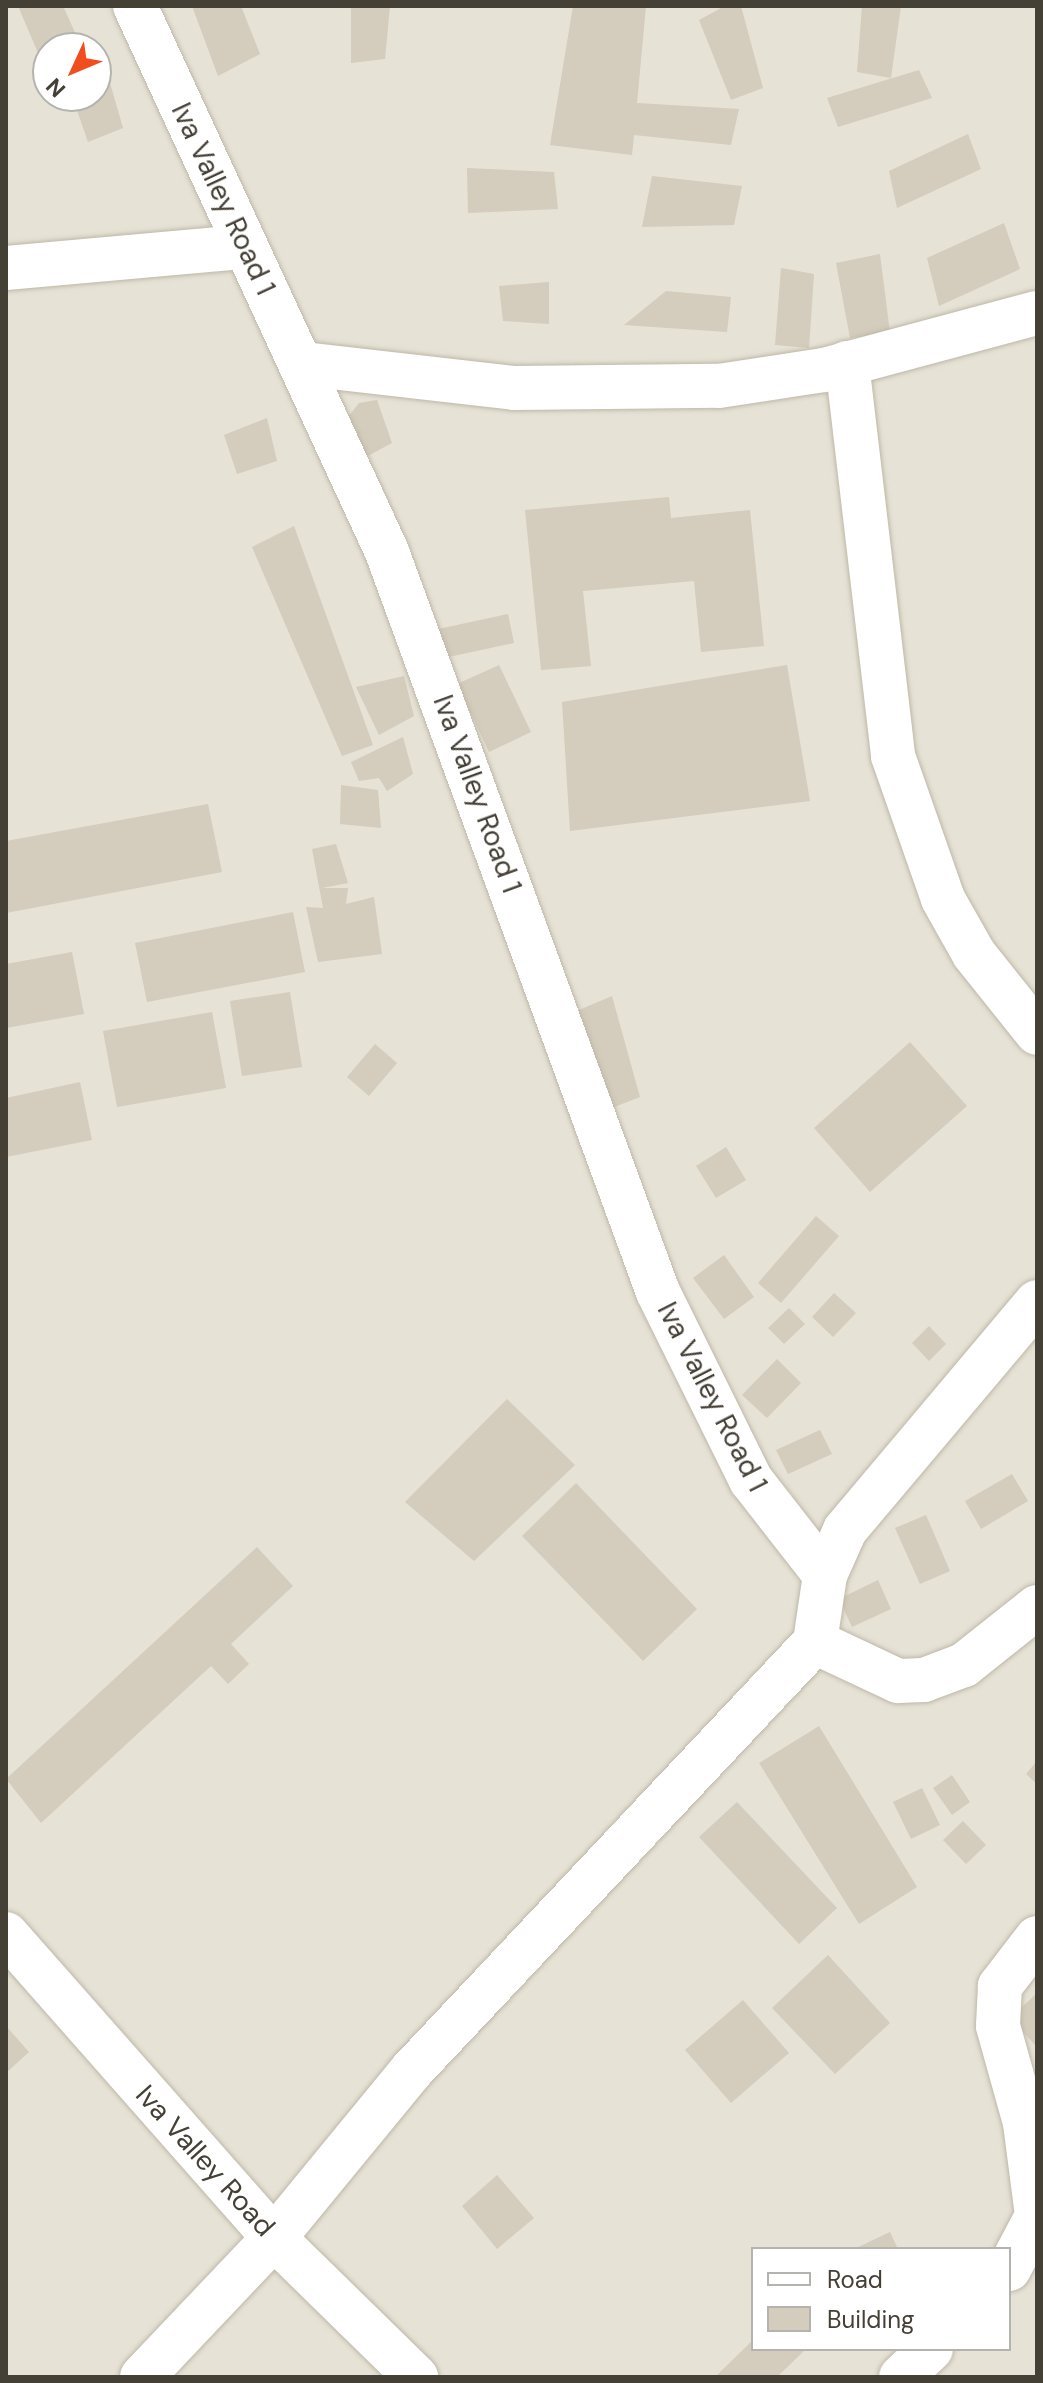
<!DOCTYPE html>
<style>
body{margin:0}
#map{position:relative;width:1043px;height:2383px;overflow:hidden;background:#f3f0e7;font-family:"DM Sans",sans-serif}
div>[style]{position:absolute}
.residential>*{inset:0;background:#e6e2d5}
.building>*{inset:0;background:#d4ccbc}
.roads{filter:drop-shadow(0 0 2px #beb8a9) drop-shadow(0 0 2px #beb8a9)}
.minor>*{height:44px;margin:-22px;padding:0 22px;transform-origin:22px;border-radius:22px;background:#fff}
span{translate:-50% -50%;white-space:nowrap;text-align:center;line-height:1.15;-webkit-text-stroke:8px #fff;paint-order:stroke}
.street-label{font-size:28px;color:#454036}
.frame{position:absolute;inset:0;border:8px solid #454036;pointer-events:none}
.legend{position:absolute;left:751px;top:2247px;width:260px;height:104px;box-sizing:border-box;background:#fff;border:2px solid #b5b3af;margin:0;padding:10px 14px;list-style:none;font-size:24px;color:#454036}
.legend li{display:flex;align-items:center;gap:16px;height:40px}
.legend b{width:40px;border:2px solid #b5b3af}
.north{position:absolute;left:32px;top:32px;width:80px;height:80px;box-sizing:border-box;background:#fff;border:2px solid #b5b3af;border-radius:50%;rotate:226deg;font-size:22px;font-weight:700;line-height:32px;text-align:center;color:#454036}
.north::after{content:'';display:block;margin:auto;width:28px;height:36px;background:#f24d1e;clip-path:polygon(50% 0,100% 100%,50% 72%,0 100%)}
</style>
<div id="map">
<div class="residential">
<div style="clip-path:polygon(evenodd,6px 6px,1037px 6px,1037px 2377px,6px 2377px,6px 6px,48px 48px,96px 48px,96px 96px,48px 96px,48px 48px,6px 6px,753px 2249px,1009px 2249px,1009px 2349px,753px 2349px,753px 2249px)"></div>
</div>
<div class="building">
<div style="clip-path:polygon(18px 6px,63px 6px,82px 48px,48px 48px,44px 67px)"></div>
<div style="clip-path:polygon(192px 6px,241px 6px,260px 54px,218px 76px)"></div>
<div style="clip-path:polygon(351px 6px,390px 6px,385px 59px,351px 63px)"></div>
<div style="clip-path:polygon(573px 6px,646px 6px,637px 103px,739px 109px,731px 145px,634px 135px,632px 155px,550px 145px)"></div>
<div style="clip-path:polygon(725px 6px,741px 6px,763px 88px,731px 100px,699px 20px)"></div>
<div style="clip-path:polygon(862px 6px,901px 6px,891px 78px,857px 72px)"></div>
<div style="clip-path:polygon(100px 48px,123px 128px,88px 142px,72px 96px,96px 96px)"></div>
<div style="clip-path:polygon(919px 70px,932px 98px,838px 127px,827px 98px)"></div>
<div style="clip-path:polygon(968px 134px,981px 169px,897px 208px,889px 171px)"></div>
<div style="clip-path:polygon(467px 168px,554px 172px,558px 209px,468px 213px)"></div>
<div style="clip-path:polygon(652px 176px,742px 186px,734px 225px,642px 227px)"></div>
<div style="clip-path:polygon(1004px 223px,1020px 269px,939px 306px,927px 258px)"></div>
<div style="clip-path:polygon(880px 254px,890px 333px,850px 338px,836px 263px)"></div>
<div style="clip-path:polygon(781px 268px,814px 274px,809px 348px,775px 345px)"></div>
<div style="clip-path:polygon(549px 282px,549px 324px,503px 321px,499px 286px)"></div>
<div style="clip-path:polygon(666px 291px,731px 297px,727px 332px,624px 325px)"></div>
<div style="clip-path:polygon(377px 400px,392px 443px,362px 459px,349px 416px,359px 403px)"></div>
<div style="clip-path:polygon(267px 418px,277px 461px,237px 474px,224px 435px)"></div>
<div style="clip-path:polygon(669px 497px,671px 518px,750px 510px,764px 646px,701px 652px,694px 581px,583px 591px,591px 666px,541px 670px,525px 510px)"></div>
<div style="clip-path:polygon(294px 526px,373px 745px,342px 756px,252px 547px)"></div>
<div style="clip-path:polygon(508px 614px,514px 643px,435px 660px,429px 631px)"></div>
<div style="clip-path:polygon(499px 665px,531px 732px,489px 752px,457px 684px)"></div>
<div style="clip-path:polygon(787px 665px,810px 801px,570px 831px,562px 702px)"></div>
<div style="clip-path:polygon(404px 676px,414px 716px,379px 735px,356px 687px)"></div>
<div style="clip-path:polygon(403px 737px,413px 774px,387px 791px,379px 778px,359px 781px,351px 762px)"></div>
<div style="clip-path:polygon(341px 785px,378px 790px,381px 828px,340px 824px)"></div>
<div style="clip-path:polygon(208px 804px,222px 872px,6px 913px,6px 841px)"></div>
<div style="clip-path:polygon(336px 844px,348px 883px,322px 888px,348px 888px,346px 904px,374px 897px,382px 954px,318px 962px,306px 907px,323px 908px,312px 849px)"></div>
<div style="clip-path:polygon(293px 912px,305px 972px,147px 1002px,135px 943px)"></div>
<div style="clip-path:polygon(72px 952px,84px 1014px,6px 1028px,6px 964px)"></div>
<div style="clip-path:polygon(290px 992px,302px 1067px,242px 1076px,230px 1001px)"></div>
<div style="clip-path:polygon(612px 996px,640px 1097px,599px 1113px,565px 1016px)"></div>
<div style="clip-path:polygon(212px 1012px,226px 1088px,117px 1107px,103px 1031px)"></div>
<div style="clip-path:polygon(910px 1042px,967px 1106px,870px 1192px,814px 1128px)"></div>
<div style="clip-path:polygon(375px 1044px,397px 1063px,369px 1096px,347px 1077px)"></div>
<div style="clip-path:polygon(80px 1082px,92px 1140px,6px 1157px,6px 1098px)"></div>
<div style="clip-path:polygon(726px 1147px,746px 1180px,716px 1198px,696px 1166px)"></div>
<div style="clip-path:polygon(816px 1216px,839px 1236px,781px 1303px,758px 1283px)"></div>
<div style="clip-path:polygon(724px 1255px,754px 1297px,724px 1319px,693px 1278px)"></div>
<div style="clip-path:polygon(834px 1293px,856px 1313px,833px 1337px,812px 1317px)"></div>
<div style="clip-path:polygon(789px 1308px,805px 1324px,784px 1344px,768px 1328px)"></div>
<div style="clip-path:polygon(929px 1326px,946px 1344px,929px 1361px,912px 1343px)"></div>
<div style="clip-path:polygon(777px 1359px,801px 1383px,767px 1418px,742px 1395px)"></div>
<div style="clip-path:polygon(507px 1399px,575px 1465px,474px 1561px,405px 1502px)"></div>
<div style="clip-path:polygon(820px 1430px,832px 1454px,788px 1474px,776px 1450px)"></div>
<div style="clip-path:polygon(1012px 1474px,1028px 1501px,981px 1529px,965px 1501px)"></div>
<div style="clip-path:polygon(576px 1483px,697px 1609px,643px 1661px,522px 1536px)"></div>
<div style="clip-path:polygon(926px 1515px,950px 1571px,920px 1584px,895px 1528px)"></div>
<div style="clip-path:polygon(257px 1547px,293px 1586px,231px 1644px,249px 1664px,228px 1684px,211px 1666px,41px 1823px,6px 1779px)"></div>
<div style="clip-path:polygon(878px 1580px,891px 1609px,852px 1627px,839px 1599px)"></div>
<div style="clip-path:polygon(819px 1726px,917px 1887px,859px 1924px,759px 1763px)"></div>
<div style="clip-path:polygon(1037px 1761px,1037px 1784px,1026px 1774px)"></div>
<div style="clip-path:polygon(952px 1775px,970px 1802px,952px 1815px,933px 1788px)"></div>
<div style="clip-path:polygon(922px 1788px,940px 1825px,911px 1839px,893px 1802px)"></div>
<div style="clip-path:polygon(737px 1802px,837px 1908px,799px 1944px,699px 1837px)"></div>
<div style="clip-path:polygon(963px 1821px,986px 1845px,966px 1864px,943px 1840px)"></div>
<div style="clip-path:polygon(828px 1955px,890px 2023px,835px 2074px,772px 2008px)"></div>
<div style="clip-path:polygon(1037px 1993px,1037px 2047px,1010px 2018px)"></div>
<div style="clip-path:polygon(743px 2000px,789px 2053px,731px 2103px,685px 2050px)"></div>
<div style="clip-path:polygon(6px 2026px,29px 2052px,6px 2073px)"></div>
<div style="clip-path:polygon(497px 2175px,534px 2218px,497px 2249px,462px 2206px)"></div>
<div style="clip-path:polygon(890px 2232px,898px 2249px,854px 2249px)"></div>
<div style="clip-path:polygon(753px 2340px,753px 2349px,806px 2349px,777px 2377px,715px 2377px)"></div>
</div>
<div class="roads">
<div class="minor">
<div style="left:135px;top:6px;width:601px;rotate:65.22deg"></div>
<div style="left:387px;top:552px;width:788px;rotate:69.89deg"></div>
<div style="left:658px;top:1292px;width:210px;rotate:63.7deg"></div>
<div style="left:751px;top:1480px;width:120px;rotate:52.1deg"></div>
<div style="left:6px;top:268px;width:237px;rotate:-5.1deg"></div>
<div style="left:847px;top:363px;width:396px;rotate:83.3deg"></div>
<div style="left:893px;top:756px;width:151px;rotate:70.7deg"></div>
<div style="left:943px;top:899px;width:63px;rotate:60.6deg"></div>
<div style="left:974px;top:954px;width:101px;rotate:51.4deg"></div>
<div style="left:304px;top:364px;width:212px;rotate:6.5deg"></div>
<div style="left:515px;top:388px;width:204px;rotate:-0.6deg"></div>
<div style="left:719px;top:386px;width:106px;rotate:-8.7deg"></div>
<div style="left:824px;top:370px;width:220px;rotate:-15deg"></div>
<div style="left:815px;top:1642px;width:92px;rotate:25.2deg"></div>
<div style="left:898px;top:1681px;width:26px;rotate:-2deg"></div>
<div style="left:924px;top:1680px;width:43px;rotate:-20.6deg"></div>
<div style="left:964px;top:1665px;width:93px;rotate:-38.5deg"></div>
<div style="left:6px;top:1934px;width:405px;rotate:48.6deg"></div>
<div style="left:274px;top:2238px;width:199px;rotate:44.4deg"></div>
<div style="left:1037px;top:1938px;width:61px;rotate:127.6deg"></div>
<div style="left:1000px;top:1986px;width:40px;rotate:92.9deg"></div>
<div style="left:998px;top:2026px;width:101px;rotate:74.4deg"></div>
<div style="left:1025px;top:2123px;width:93px;rotate:82.6deg"></div>
<div style="left:1009px;top:2269px;width:60px;rotate:-62.2deg"></div>
<div style="left:142px;top:2377px;width:192px;rotate:-46.5deg"></div>
<div style="left:274px;top:2238px;width:217px;rotate:-50.6deg"></div>
<div style="left:412px;top:2070px;width:588px;rotate:-46.72deg"></div>
<div style="left:815px;top:1642px;width:68px;rotate:-81.5deg"></div>
<div style="left:825px;top:1575px;width:49px;rotate:-66deg"></div>
<div style="left:845px;top:1530px;width:298px;rotate:-49.9deg"></div>
<div style="left:901px;top:2377px;width:41px;rotate:-43deg"></div>
</div>
</div>
<div class="street-label">
<span style="left:223px;top:199px;rotate:65deg">Iva Valley Road 1</span>
<span style="left:477px;top:794px;rotate:70deg">Iva Valley Road 1</span>
<span style="left:712px;top:1397px;rotate:63deg">Iva Valley Road 1</span>
<span style="left:205px;top:2161px;rotate:48deg">Iva Valley Road</span>
</div>
<div class="frame"></div>
<ul class="legend">
<li><b style="height:10px;background:#fff"></b>Road</li>
<li><b style="height:22px;background:#d4ccbc"></b>Building</li>
</ul>
<div class="north">N</div>
</div>
